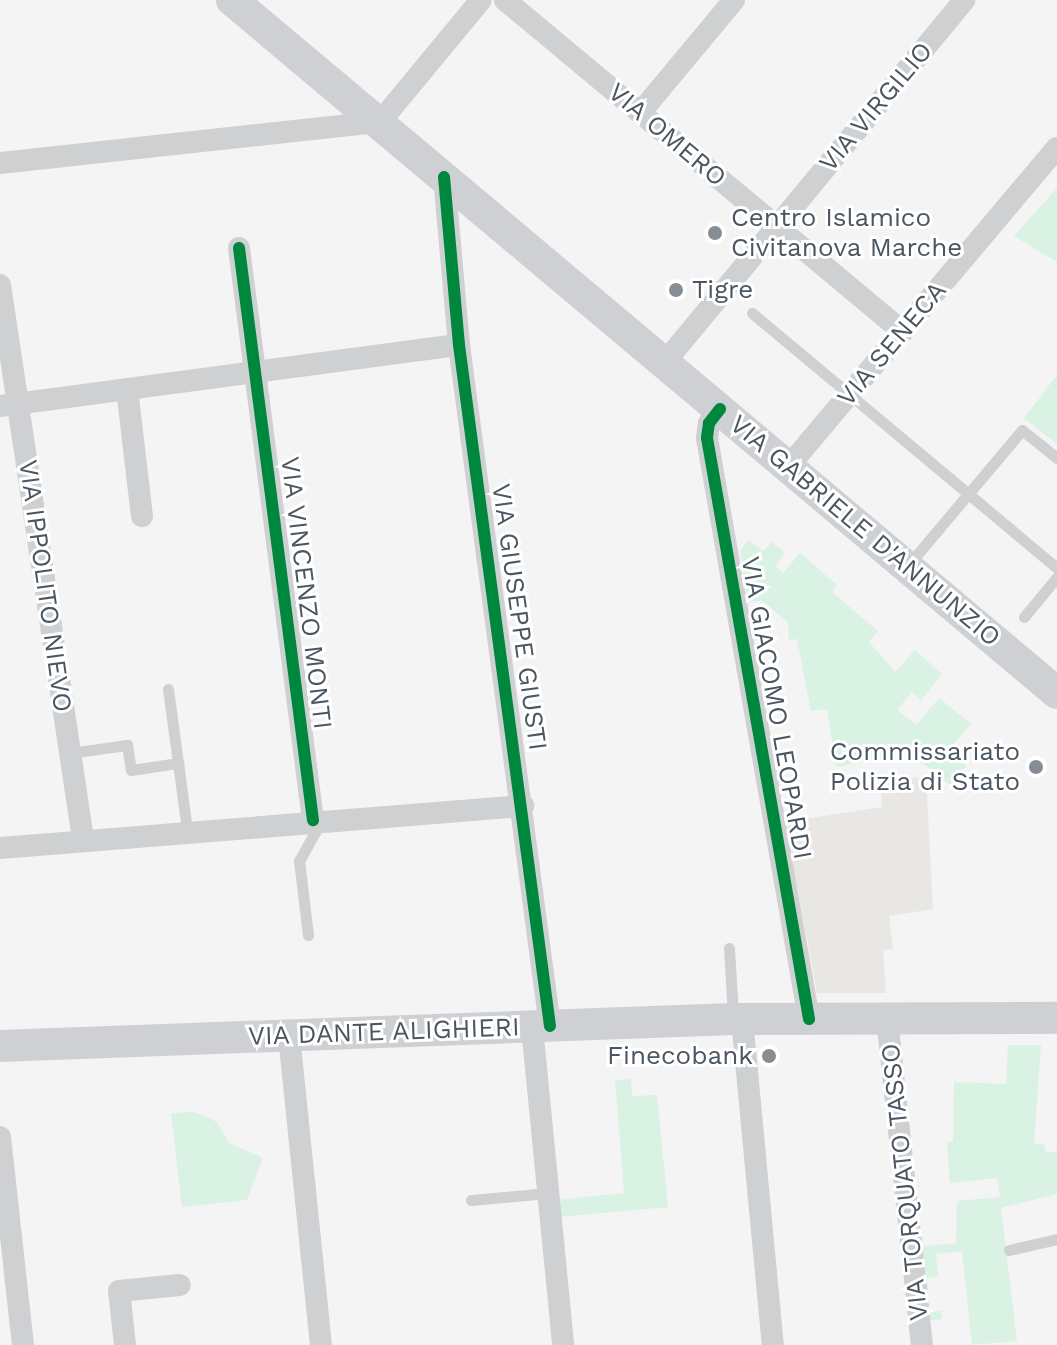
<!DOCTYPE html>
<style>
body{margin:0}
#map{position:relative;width:1057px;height:1345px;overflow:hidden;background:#f4f4f4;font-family:"Work Sans",sans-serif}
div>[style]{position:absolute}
.commercial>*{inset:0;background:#e8e7e3}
.green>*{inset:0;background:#d9f2e3}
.service>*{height:11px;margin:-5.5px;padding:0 5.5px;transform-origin:5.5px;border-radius:5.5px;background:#ced0d2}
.minor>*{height:22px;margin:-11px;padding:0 11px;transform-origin:11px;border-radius:11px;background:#ced0d2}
.secondary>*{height:32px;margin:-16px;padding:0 16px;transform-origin:16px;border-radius:16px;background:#ced0d4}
.cycleway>*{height:12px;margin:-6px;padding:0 6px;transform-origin:6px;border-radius:6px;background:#00873e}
.dots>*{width:22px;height:22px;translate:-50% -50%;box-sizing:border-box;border:4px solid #fff;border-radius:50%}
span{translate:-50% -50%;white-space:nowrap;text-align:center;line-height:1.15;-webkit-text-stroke:6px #fff;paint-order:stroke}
.street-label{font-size:26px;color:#4a5661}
.poi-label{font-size:26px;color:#4a5661}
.left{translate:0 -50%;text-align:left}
.right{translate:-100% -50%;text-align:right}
</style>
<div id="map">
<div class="commercial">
<div style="clip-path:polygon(926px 777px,933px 909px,889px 916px,893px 949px,883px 950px,886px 993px,817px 993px,785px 822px,882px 807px,881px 779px)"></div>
</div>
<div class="green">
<div style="clip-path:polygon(1057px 188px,1057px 262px,1014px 236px)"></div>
<div style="clip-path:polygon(1057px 375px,1057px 444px,1024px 418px)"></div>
<div style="clip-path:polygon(749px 540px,763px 551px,772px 542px,785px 553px,775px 566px,783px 573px,800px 553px,837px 585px,832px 592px,878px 631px,869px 642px,895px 672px,915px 650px,942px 674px,921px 700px,912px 692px,897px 710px,916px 725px,939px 698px,971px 724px,948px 751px,966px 766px,950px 785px,910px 753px,836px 767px,827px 709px,811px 711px,797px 639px,789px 640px,788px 622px,761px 600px,748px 603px,740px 551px)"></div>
<div style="clip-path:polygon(1008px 1045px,1041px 1045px,1034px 1144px,1044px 1144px,1046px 1153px,1057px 1151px,1057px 1194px,1001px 1208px,1017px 1341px,972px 1345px,962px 1251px,936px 1254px,938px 1277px,927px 1278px,930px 1312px,941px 1311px,942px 1319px,926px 1321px,918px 1247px,956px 1243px,957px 1201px,1000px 1197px,997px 1178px,950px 1183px,947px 1142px,953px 1141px,954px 1082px,1006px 1084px)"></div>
<div style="clip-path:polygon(631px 1079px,632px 1096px,657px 1095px,668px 1207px,558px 1217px,556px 1200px,624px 1193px,615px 1080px)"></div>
<div style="clip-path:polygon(194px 1112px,217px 1122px,229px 1143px,263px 1158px,247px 1200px,182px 1207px,171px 1113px)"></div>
</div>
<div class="service">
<div style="left:752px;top:313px;width:398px;rotate:39.9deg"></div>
<div style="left:910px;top:563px;width:174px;rotate:-49.9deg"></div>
<div style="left:1022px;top:430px;width:45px;rotate:38.7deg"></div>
<div style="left:1024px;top:617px;width:52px;rotate:-50.5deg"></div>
<div style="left:168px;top:689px;width:75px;rotate:82.3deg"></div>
<div style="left:70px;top:753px;width:58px;rotate:-8deg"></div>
<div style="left:127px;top:745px;width:25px;rotate:81deg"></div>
<div style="left:131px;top:770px;width:48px;rotate:-8.5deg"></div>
<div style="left:178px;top:763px;width:68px;rotate:82.3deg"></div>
<div style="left:308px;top:935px;width:75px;rotate:-96.9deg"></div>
<div style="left:299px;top:861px;width:33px;rotate:-61deg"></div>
<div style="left:315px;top:832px;width:12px;rotate:-99deg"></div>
<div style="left:729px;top:948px;width:67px;rotate:86.6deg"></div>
<div style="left:471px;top:1200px;width:77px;rotate:-5.2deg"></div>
<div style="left:1009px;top:1250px;width:49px;rotate:-12.9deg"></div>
</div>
<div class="minor">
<div style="left:505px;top:0;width:518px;rotate:39.83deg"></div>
<div style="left:640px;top:113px;width:147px;rotate:-50.2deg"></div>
<div style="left:0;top:163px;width:382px;rotate:-6.2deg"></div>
<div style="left:380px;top:122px;width:158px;rotate:-50.4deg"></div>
<div style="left:444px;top:177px;width:169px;rotate:84.9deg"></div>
<div style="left:459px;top:345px;width:687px;rotate:82.39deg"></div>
<div style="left:239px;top:248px;width:577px;rotate:82.63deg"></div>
<div style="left:0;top:285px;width:560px;rotate:81.48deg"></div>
<div style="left:665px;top:362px;width:470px;rotate:-50.4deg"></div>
<div style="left:127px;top:389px;width:128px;rotate:83.3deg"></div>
<div style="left:0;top:406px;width:463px;rotate:-7.6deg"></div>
<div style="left:720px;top:409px;width:18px;rotate:128deg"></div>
<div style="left:709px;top:423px;width:15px;rotate:98deg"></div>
<div style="left:707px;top:438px;width:590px;rotate:80.04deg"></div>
<div style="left:788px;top:467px;width:417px;rotate:-49.9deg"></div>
<div style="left:0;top:848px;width:525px;rotate:-4.59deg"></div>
<div style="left:887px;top:1018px;width:329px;rotate:83.9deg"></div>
<div style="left:742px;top:1019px;width:327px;rotate:84.6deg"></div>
<div style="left:532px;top:1027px;width:320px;rotate:84.4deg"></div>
<div style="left:289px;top:1036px;width:311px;rotate:84.1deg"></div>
<div style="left:0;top:1137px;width:209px;rotate:83.7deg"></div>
<div style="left:125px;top:1345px;width:54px;rotate:-96.3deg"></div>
<div style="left:119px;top:1291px;width:61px;rotate:-5.6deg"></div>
</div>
<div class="secondary">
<div style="left:232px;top:0;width:1077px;rotate:40.03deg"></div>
<div style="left:0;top:1046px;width:733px;rotate:-2.11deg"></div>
<div style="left:733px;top:1019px;width:324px;rotate:-0.2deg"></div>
</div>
<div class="cycleway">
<div style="left:444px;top:177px;width:169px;rotate:84.9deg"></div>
<div style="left:459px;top:345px;width:687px;rotate:82.39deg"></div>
<div style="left:239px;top:248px;width:577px;rotate:82.63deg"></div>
<div style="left:720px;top:409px;width:18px;rotate:128deg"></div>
<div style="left:709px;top:423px;width:15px;rotate:98deg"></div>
<div style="left:707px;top:438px;width:590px;rotate:80.04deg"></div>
</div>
<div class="dots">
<div style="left:715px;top:233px;background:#868d94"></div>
<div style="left:676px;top:290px;background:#868d94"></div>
<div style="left:1036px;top:767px;background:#868d94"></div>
<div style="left:769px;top:1056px;background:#868d94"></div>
</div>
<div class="street-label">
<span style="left:876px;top:107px;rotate:-50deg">VIA VIRGILIO</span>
<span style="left:667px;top:135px;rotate:40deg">VIA OMERO</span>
<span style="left:892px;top:344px;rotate:-50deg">VIA SENECA</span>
<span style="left:865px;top:531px;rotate:40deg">VIA GABRIELE D'ANNUNZIO</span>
<span style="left:45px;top:586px;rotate:82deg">VIA IPPOLITO NIEVO</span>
<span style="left:306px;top:593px;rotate:83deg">VIA VINCENZO MONTI</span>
<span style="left:519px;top:617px;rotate:82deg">VIA GIUSEPPE GIUSTI</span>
<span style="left:776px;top:708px;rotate:80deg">VIA GIACOMO LEOPARDI</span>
<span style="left:384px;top:1032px;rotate:-2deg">VIA DANTE ALIGHIERI</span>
<span style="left:905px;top:1182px;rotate:-96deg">VIA TORQUATO TASSO</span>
</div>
<div class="poi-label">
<span class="left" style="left:731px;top:233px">Centro Islamico<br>Civitanova Marche</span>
<span class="left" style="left:692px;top:290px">Tigre</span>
<span class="right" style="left:1020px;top:767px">Commissariato<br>Polizia di Stato</span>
<span class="right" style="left:753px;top:1056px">Finecobank</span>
</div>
</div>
